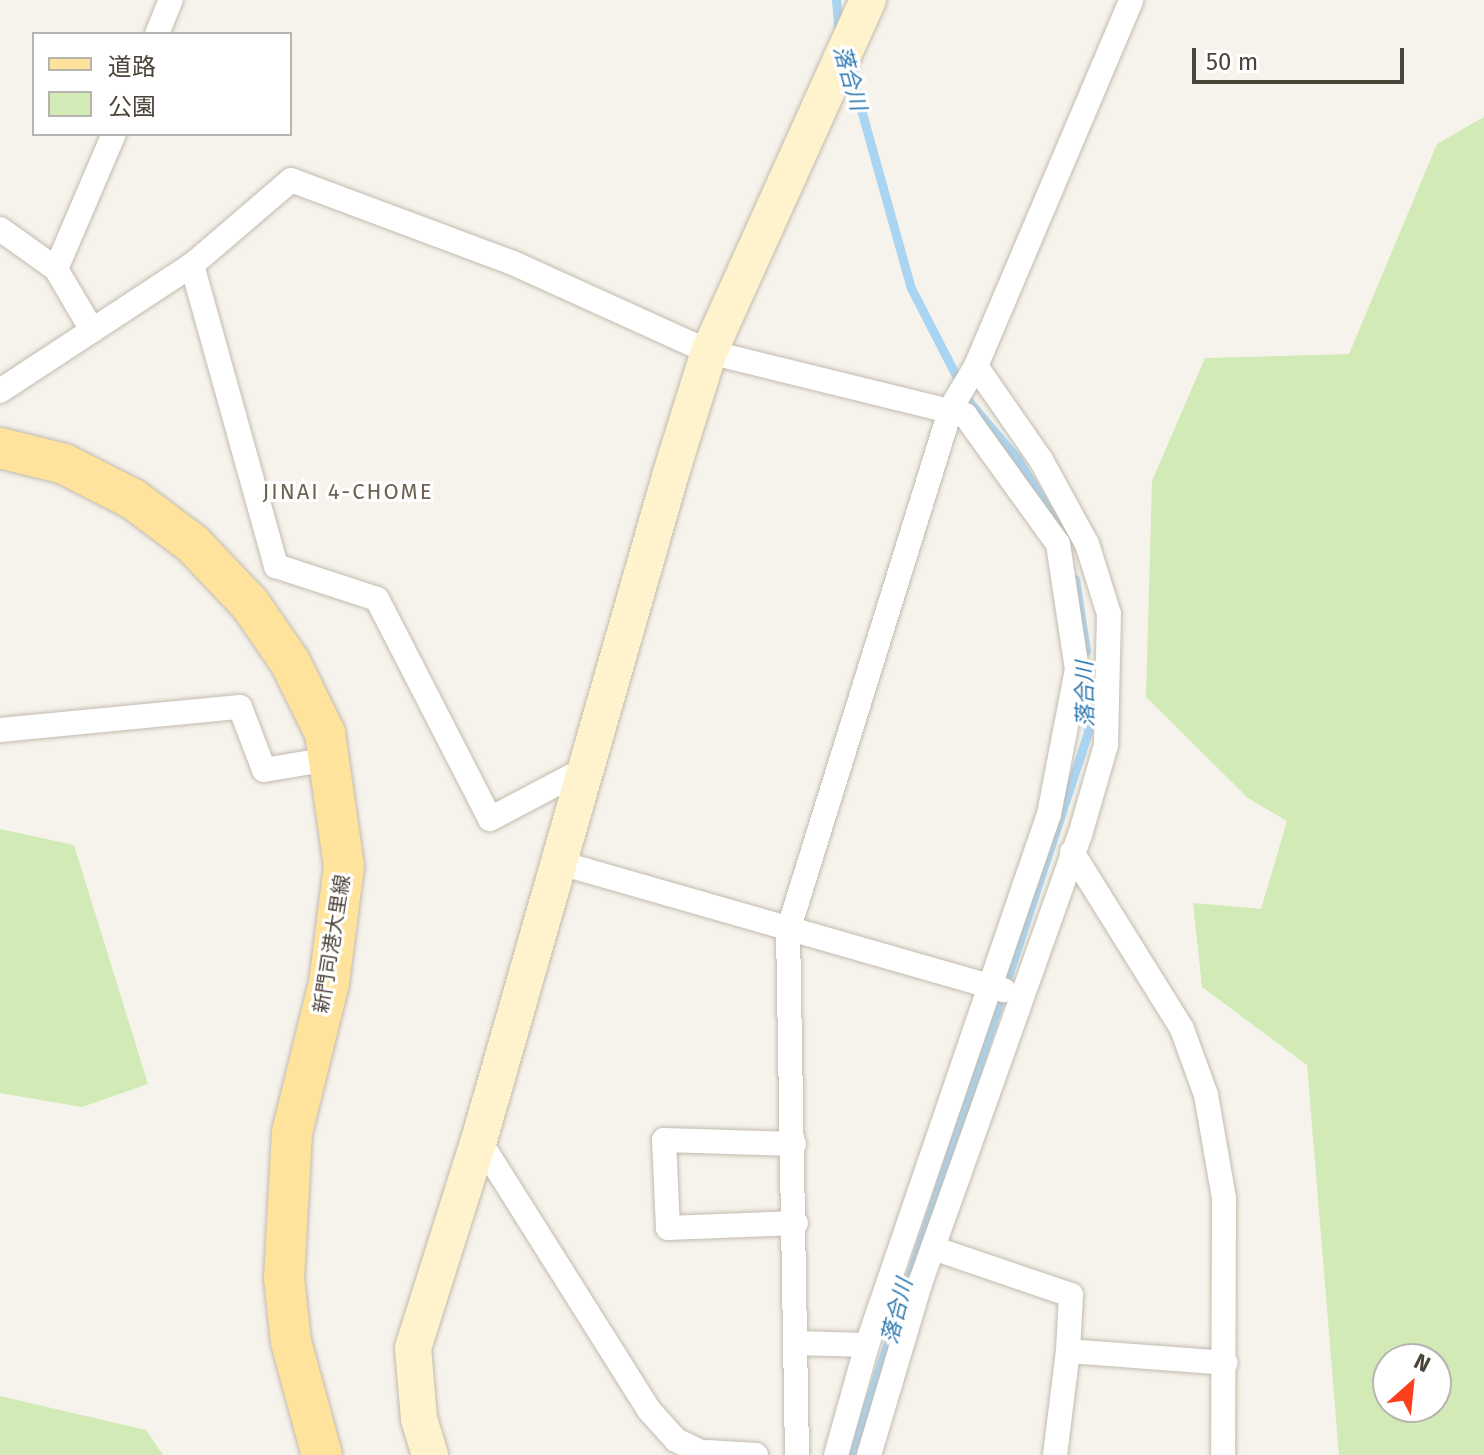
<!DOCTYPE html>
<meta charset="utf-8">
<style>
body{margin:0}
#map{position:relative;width:1484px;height:1455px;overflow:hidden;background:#f6f3ec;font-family:"Fira Sans","Noto Sans JP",sans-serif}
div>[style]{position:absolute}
.green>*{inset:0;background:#d2eab5}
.stream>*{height:9px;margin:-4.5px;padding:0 4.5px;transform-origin:4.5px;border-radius:4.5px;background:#a9d4f2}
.roads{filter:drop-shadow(0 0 2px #c2bbae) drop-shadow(0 0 2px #c2bbae)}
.street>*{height:24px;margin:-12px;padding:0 12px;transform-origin:12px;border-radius:12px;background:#fff}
.secondary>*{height:36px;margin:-18px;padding:0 18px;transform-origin:18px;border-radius:18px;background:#fff3cd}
.primary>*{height:40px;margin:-20px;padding:0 20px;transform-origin:20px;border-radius:20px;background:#ffe39c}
span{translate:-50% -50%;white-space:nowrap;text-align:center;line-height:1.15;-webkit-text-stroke:6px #fff;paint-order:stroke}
.street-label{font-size:20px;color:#4b4439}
.water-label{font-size:22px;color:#2e7ab2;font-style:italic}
.neighbourhood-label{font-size:22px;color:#6e6250;letter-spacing:2px}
.legend{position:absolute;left:32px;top:32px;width:260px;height:104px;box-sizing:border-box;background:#fff;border:2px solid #b7b4b0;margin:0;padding:10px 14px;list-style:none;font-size:24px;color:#4b4439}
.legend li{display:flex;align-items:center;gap:16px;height:40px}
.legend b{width:40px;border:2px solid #b7b4b0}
.north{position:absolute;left:1372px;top:1343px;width:80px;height:80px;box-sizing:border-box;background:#fff;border:2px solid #b7b4b0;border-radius:50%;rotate:27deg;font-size:22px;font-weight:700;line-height:32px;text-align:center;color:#4b4439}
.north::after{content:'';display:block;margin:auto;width:28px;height:36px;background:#fc3f1d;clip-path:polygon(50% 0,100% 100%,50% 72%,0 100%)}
.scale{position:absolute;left:1192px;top:48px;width:212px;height:36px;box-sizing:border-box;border:4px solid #4b4439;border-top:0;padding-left:10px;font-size:24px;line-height:28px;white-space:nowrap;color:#4b4439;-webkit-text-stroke:6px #fff;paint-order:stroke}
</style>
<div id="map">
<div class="green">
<div style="clip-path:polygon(evenodd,1484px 117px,1484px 1455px,1339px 1455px,1307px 1065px,1202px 987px,1193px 903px,1261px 909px,1287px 821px,1248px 798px,1146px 697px,1152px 481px,1205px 358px,1349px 354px,1437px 144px,1484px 117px,1388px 1359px,1436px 1359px,1436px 1407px,1388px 1407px,1388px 1359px)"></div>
<div style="clip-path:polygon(0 829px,74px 845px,148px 1084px,82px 1107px,0 1093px)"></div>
<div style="clip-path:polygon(0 1396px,146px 1430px,163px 1455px,0 1455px)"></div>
</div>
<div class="stream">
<div style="left:836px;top:0;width:37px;rotate:85deg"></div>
<div style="left:850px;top:70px;width:226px;rotate:74.4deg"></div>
<div style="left:911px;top:288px;width:129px;rotate:62.8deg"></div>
<div style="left:970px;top:403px;width:72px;rotate:49.5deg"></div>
<div style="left:1017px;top:458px;width:77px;rotate:58.8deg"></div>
<div style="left:1075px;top:579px;width:73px;rotate:81.3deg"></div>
<div style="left:851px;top:1455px;width:761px;rotate:-71.85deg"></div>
<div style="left:1088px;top:732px;width:62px;rotate:-91.8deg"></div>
</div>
<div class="roads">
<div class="street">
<div style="left:157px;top:34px;width:37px;rotate:-68deg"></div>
<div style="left:0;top:229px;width:69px;rotate:35.5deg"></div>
<div style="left:56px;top:269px;width:71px;rotate:59.5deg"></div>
<div style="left:192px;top:265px;width:313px;rotate:74.4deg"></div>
<div style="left:276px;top:566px;width:106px;rotate:18.1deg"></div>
<div style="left:377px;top:599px;width:247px;rotate:62.8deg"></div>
<div style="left:490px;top:819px;width:105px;rotate:-27.8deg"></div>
<div style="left:56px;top:269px;width:147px;rotate:-66.8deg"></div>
<div style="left:0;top:391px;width:230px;rotate:-33.3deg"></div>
<div style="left:192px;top:265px;width:130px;rotate:-40.6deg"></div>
<div style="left:291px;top:180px;width:237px;rotate:20.5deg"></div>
<div style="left:513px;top:263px;width:215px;rotate:24.4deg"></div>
<div style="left:709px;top:352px;width:264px;rotate:13.8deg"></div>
<div style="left:965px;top:415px;width:159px;rotate:54.2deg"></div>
<div style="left:1058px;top:544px;width:126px;rotate:81.4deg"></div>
<div style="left:1077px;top:669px;width:148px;rotate:100.9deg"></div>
<div style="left:1049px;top:814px;width:561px;rotate:108.92deg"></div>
<div style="left:0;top:730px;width:241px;rotate:-5.5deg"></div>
<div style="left:240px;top:707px;width:67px;rotate:69.1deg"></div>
<div style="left:264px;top:770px;width:67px;rotate:-9.5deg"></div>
<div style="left:1072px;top:852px;width:208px;rotate:58.1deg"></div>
<div style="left:1182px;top:1029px;width:70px;rotate:70deg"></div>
<div style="left:1206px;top:1095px;width:105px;rotate:80.1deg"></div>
<div style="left:1224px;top:1198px;width:257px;rotate:90.2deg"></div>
<div style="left:557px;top:862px;width:465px;rotate:16deg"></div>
<div style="left:479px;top:1140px;width:319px;rotate:57.8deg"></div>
<div style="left:649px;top:1410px;width:40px;rotate:48deg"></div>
<div style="left:676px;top:1440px;width:34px;rotate:26deg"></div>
<div style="left:794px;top:1144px;width:130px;rotate:-178.2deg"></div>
<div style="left:664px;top:1140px;width:88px;rotate:87.4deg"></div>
<div style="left:668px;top:1228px;width:128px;rotate:-2.2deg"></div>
<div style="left:933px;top:1248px;width:146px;rotate:18.8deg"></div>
<div style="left:1071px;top:1295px;width:56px;rotate:93.1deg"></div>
<div style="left:796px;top:1343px;width:71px;rotate:1.6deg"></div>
<div style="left:867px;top:1345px;width:114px;rotate:105.7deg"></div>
<div style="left:707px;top:1452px;width:49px;rotate:3.5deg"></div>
<div style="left:797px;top:1455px;width:524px;rotate:-90.98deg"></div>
<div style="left:788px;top:931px;width:548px;rotate:-72.69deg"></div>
<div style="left:951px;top:408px;width:49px;rotate:-59.2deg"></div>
<div style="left:976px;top:366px;width:397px;rotate:-67deg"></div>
<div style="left:869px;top:1455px;width:182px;rotate:-73.4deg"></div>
<div style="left:921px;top:1281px;width:473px;rotate:-70.4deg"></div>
<div style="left:1080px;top:835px;width:94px;rotate:-73.9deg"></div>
<div style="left:1106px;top:745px;width:131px;rotate:-88.7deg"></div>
<div style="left:1109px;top:614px;width:73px;rotate:-107.4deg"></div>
<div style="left:1087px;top:544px;width:96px;rotate:-118.7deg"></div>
<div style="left:1041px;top:460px;width:114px;rotate:-124.7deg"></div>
<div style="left:1055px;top:1455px;width:105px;rotate:-82.9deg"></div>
<div style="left:1068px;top:1351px;width:158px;rotate:4.3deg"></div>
</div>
<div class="secondary">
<div style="left:430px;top:1455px;width:38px;rotate:-107deg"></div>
<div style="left:419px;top:1419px;width:71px;rotate:-94.8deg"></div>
<div style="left:413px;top:1348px;width:218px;rotate:-72.4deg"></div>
<div style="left:479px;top:1140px;width:694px;rotate:-73.94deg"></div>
<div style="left:671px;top:473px;width:127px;rotate:-72.6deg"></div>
<div style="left:709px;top:352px;width:386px;rotate:-65.7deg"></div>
</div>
<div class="primary">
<div style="left:0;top:448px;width:66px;rotate:14deg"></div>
<div style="left:64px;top:464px;width:77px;rotate:26.9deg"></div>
<div style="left:133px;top:499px;width:75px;rotate:36.9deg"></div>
<div style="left:193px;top:544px;width:83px;rotate:46.5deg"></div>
<div style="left:250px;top:604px;width:70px;rotate:55.4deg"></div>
<div style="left:290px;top:662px;width:79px;rotate:63.8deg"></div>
<div style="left:325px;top:733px;width:134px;rotate:81.9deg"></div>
<div style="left:344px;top:866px;width:118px;rotate:97.3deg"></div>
<div style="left:329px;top:983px;width:154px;rotate:103.9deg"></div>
<div style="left:292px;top:1132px;width:146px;rotate:93.1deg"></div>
<div style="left:284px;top:1278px;width:64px;rotate:83.8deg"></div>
<div style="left:291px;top:1342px;width:117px;rotate:74.7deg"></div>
</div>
</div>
<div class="street-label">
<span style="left:332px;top:944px;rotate:-81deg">新門司港大里線</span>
</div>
<div class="water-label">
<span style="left:850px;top:78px;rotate:74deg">落合川</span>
<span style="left:1085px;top:694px;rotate:-91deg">落合川</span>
<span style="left:897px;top:1311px;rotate:-76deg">落合川</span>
</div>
<div class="neighbourhood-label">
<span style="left:348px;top:492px">JINAI 4-CHOME</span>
</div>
<ul class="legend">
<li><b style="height:10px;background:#ffe39c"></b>道路</li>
<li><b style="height:22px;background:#d2eab5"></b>公園</li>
</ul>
<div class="north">N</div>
<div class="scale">50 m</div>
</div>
